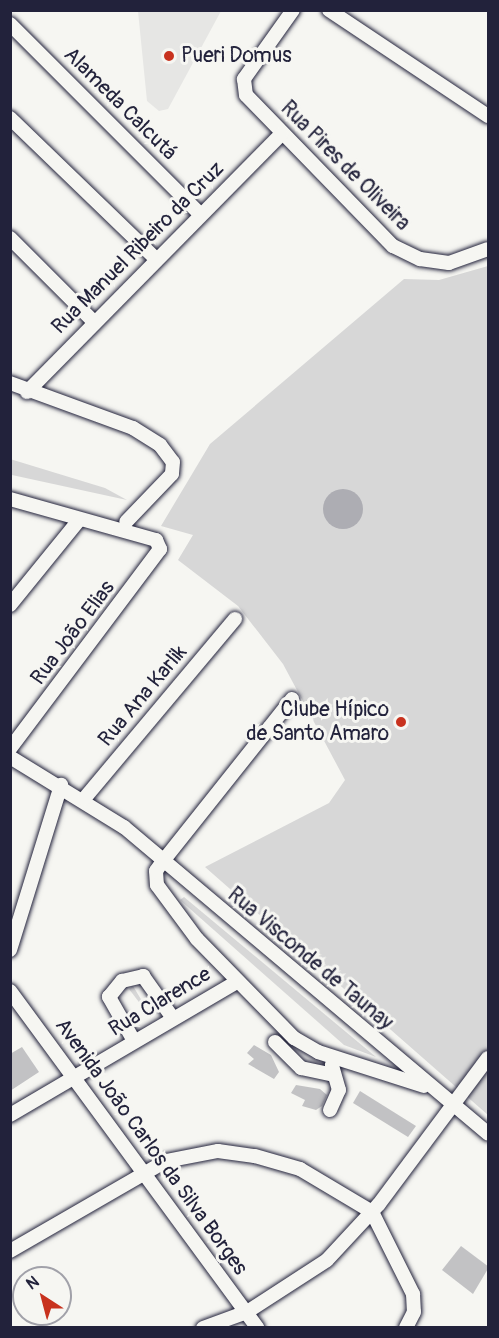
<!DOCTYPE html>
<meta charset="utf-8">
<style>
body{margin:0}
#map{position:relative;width:499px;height:1338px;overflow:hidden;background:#f6f6f2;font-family:Pangolin,sans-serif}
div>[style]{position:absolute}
.built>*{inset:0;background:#e6e6e4}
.green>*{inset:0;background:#d7d7d7}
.water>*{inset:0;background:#adadb3}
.round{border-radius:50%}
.building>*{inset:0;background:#c2c2c4}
.roads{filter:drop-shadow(0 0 2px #22223b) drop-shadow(0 0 2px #22223b)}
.minor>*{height:14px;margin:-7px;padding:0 7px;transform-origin:7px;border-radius:7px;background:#f6f6f2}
.dots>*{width:16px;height:16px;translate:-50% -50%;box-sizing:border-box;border:3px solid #f6f6f2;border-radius:50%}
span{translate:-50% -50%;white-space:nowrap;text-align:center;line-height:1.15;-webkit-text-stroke:6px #f6f6f2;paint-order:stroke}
.poi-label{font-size:21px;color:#22223b}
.left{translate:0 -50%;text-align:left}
.right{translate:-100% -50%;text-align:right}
.street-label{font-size:21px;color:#22223b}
.frame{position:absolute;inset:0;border:12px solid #22223b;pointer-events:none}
.north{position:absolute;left:12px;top:1266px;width:60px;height:60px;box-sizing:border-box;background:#f6f6f2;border:2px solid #a1a1a9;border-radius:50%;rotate:324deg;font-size:16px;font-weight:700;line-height:24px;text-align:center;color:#22223b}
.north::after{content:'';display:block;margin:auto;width:21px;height:27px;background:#c8321e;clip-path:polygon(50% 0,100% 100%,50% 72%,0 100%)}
</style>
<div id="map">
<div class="built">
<div style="clip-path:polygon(138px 11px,221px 11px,168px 109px,159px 111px,147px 101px)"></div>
</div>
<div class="green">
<div style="clip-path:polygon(488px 266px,488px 1115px,205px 867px,329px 803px,345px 780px,283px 664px,238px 606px,178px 560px,193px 535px,161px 526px,210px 444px,404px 279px,439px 280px)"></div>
<div style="clip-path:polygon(10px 459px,105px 488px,127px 500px,12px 475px)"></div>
<div style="clip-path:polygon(184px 897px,376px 1057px,344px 1045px,180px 900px)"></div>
<div style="clip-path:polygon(133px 986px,151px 1016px,151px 1018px,129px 989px)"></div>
</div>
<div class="water">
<div class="round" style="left:323px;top:489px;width:40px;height:40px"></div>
</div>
<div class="building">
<div style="clip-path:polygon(254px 1045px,271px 1055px,279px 1072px,274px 1079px,248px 1064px,254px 1059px,247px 1053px)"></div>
<div style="clip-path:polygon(22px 1047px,39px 1072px,10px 1091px,10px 1054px)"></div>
<div style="clip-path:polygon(296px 1085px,320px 1089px,327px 1095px,322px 1106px,316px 1110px,302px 1106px,305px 1100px,291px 1093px)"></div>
<div style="clip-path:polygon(360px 1091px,416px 1126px,408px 1137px,353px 1103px)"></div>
<div style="clip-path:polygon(461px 1246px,489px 1267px,473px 1294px,442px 1270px)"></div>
</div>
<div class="roads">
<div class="minor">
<div style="left:293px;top:10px;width:85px;rotate:125.4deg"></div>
<div style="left:244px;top:79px;width:16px;rotate:83deg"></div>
<div style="left:246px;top:95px;width:211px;rotate:45.8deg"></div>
<div style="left:393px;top:246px;width:30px;rotate:26deg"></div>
<div style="left:420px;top:259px;width:29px;rotate:8deg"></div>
<div style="left:449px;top:263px;width:41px;rotate:-19.7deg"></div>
<div style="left:329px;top:10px;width:191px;rotate:33.7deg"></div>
<div style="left:10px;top:24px;width:269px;rotate:45deg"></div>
<div style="left:10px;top:118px;width:203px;rotate:44deg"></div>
<div style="left:10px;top:238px;width:119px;rotate:45deg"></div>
<div style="left:10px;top:383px;width:131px;rotate:20.1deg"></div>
<div style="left:133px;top:428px;width:32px;rotate:32deg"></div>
<div style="left:160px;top:445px;width:21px;rotate:53deg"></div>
<div style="left:173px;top:462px;width:12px;rotate:95deg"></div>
<div style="left:172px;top:474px;width:66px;rotate:133.8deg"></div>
<div style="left:27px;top:392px;width:362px;rotate:-45.4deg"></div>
<div style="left:10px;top:499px;width:152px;rotate:15.7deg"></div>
<div style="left:156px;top:540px;width:10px;rotate:66deg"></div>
<div style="left:160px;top:549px;width:250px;rotate:126.9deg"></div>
<div style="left:10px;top:605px;width:109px;rotate:-50.9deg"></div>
<div style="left:292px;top:699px;width:207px;rotate:128.5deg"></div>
<div style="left:163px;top:861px;width:12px;rotate:125deg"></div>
<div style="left:156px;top:871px;width:14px;rotate:86deg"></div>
<div style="left:157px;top:885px;width:67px;rotate:53.5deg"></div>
<div style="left:197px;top:939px;width:139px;rotate:45.6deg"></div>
<div style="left:294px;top:1038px;width:28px;rotate:30deg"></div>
<div style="left:318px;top:1052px;width:111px;rotate:17.8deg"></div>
<div style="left:10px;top:757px;width:134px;rotate:31.6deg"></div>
<div style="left:124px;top:827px;width:476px;rotate:40.1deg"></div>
<div style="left:84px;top:799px;width:235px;rotate:-50deg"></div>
<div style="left:10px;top:950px;width:173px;rotate:-72.8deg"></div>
<div style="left:10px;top:991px;width:418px;rotate:53.7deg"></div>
<div style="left:134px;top:1041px;width:51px;rotate:-119.6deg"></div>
<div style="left:109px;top:997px;width:21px;rotate:-51deg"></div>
<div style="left:122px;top:981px;width:22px;rotate:-13deg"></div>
<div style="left:143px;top:976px;width:50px;rotate:54.7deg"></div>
<div style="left:275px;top:1042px;width:37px;rotate:45deg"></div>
<div style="left:301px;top:1068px;width:30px;rotate:12deg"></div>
<div style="left:330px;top:1110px;width:22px;rotate:-66deg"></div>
<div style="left:339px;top:1090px;width:26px;rotate:-106deg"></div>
<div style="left:10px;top:1115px;width:264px;rotate:-30.4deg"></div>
<div style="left:10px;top:1251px;width:180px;rotate:-30deg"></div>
<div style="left:166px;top:1161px;width:53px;rotate:-10.9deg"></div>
<div style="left:218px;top:1151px;width:37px;rotate:8deg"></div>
<div style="left:255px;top:1156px;width:47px;rotate:16.1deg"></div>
<div style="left:300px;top:1169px;width:84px;rotate:30.8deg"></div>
<div style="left:372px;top:1212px;width:92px;rotate:63.4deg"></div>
<div style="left:413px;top:1294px;width:18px;rotate:87deg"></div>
<div style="left:414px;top:1312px;width:18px;rotate:117deg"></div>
<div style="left:203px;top:1328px;width:47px;rotate:-20deg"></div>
<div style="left:247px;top:1312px;width:95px;rotate:-33deg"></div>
<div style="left:327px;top:1260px;width:76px;rotate:-47.1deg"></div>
<div style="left:379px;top:1204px;width:182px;rotate:-53.3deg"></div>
</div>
</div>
<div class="dots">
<div style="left:169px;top:56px;background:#c8321e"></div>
<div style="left:401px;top:722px;background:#c8321e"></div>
</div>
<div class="poi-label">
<span class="left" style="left:181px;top:56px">Pueri Domus</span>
<span class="right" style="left:389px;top:722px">Clube Hípico<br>de Santo Amaro</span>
</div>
<div class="street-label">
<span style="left:120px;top:104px;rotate:45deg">Alameda Calcutá</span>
<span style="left:345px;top:166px;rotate:45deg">Rua Pires de Oliveira</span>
<span style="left:138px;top:248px;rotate:-45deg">Rua Manuel Ribeiro da Cruz</span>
<span style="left:73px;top:633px;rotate:-53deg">Rua João Elias</span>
<span style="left:143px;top:696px;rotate:-50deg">Rua Ana Karlik</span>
<span style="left:310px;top:959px;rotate:40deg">Rua Visconde de Taunay</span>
<span style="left:160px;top:1002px;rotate:-31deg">Rua Clarence</span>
<span style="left:151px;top:1147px;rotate:54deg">Avenida João Carlos da Silva Borges</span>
</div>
<div class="frame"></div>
<div class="north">N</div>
</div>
